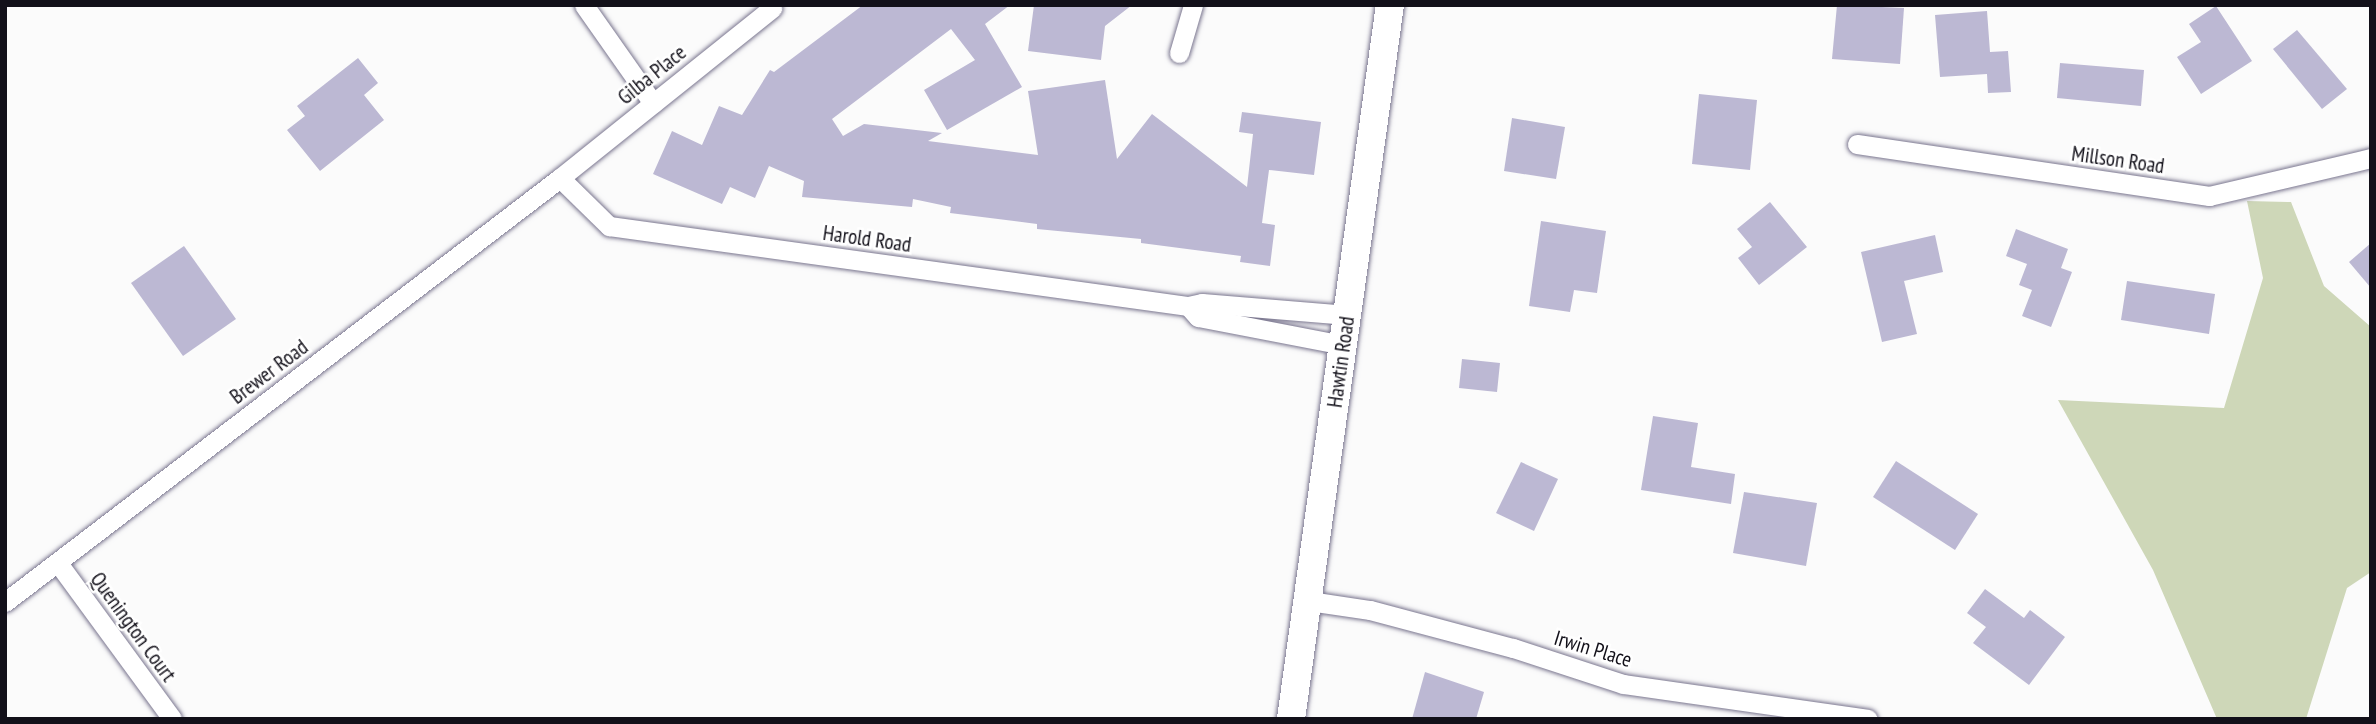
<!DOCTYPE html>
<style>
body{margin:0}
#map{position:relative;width:2376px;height:724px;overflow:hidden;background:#fbfbfb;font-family:"PT Sans Narrow",sans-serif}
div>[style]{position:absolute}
.green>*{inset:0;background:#ced7b8}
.building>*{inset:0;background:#bcb8d3}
.roads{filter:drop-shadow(0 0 2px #7a768f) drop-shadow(0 0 2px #7a768f)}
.street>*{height:19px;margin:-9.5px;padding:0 9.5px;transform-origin:9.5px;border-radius:9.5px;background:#fff}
.secondary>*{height:28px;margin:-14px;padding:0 14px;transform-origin:14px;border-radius:14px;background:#fff}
span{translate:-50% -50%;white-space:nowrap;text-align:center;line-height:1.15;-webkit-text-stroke:5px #fff;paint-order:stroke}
.street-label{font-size:21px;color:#121019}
.frame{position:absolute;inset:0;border:7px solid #121019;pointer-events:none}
</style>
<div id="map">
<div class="green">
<div style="clip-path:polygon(2247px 201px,2291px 202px,2324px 286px,2371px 327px,2371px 572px,2347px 588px,2306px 719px,2217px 719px,2153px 570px,2058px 400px,2224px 408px,2263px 278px)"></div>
</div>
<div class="building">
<div style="clip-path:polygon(863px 5px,1010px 5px,985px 24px,1022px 87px,947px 130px,924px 90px,975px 60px,951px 29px,832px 119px,843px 136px,864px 124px,942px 133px,928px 141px,1038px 155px,1028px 91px,1105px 80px,1117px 159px,1152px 114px,1247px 187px,1253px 134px,1239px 132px,1242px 112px,1321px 122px,1314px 175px,1269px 170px,1262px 223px,1275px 225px,1270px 266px,1240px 262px,1241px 256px,1141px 243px,1141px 239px,1037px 229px,1037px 224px,950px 213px,951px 207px,913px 199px,912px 207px,802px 197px,804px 181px,769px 166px,755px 198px,730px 187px,722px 204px,653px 174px,672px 131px,702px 145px,719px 106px,742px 115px,770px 70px,774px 72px)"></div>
<div style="clip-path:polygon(1034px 5px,1132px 5px,1105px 26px,1101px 60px,1028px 51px)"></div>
<div style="clip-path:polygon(1837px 5px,1904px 8px,1900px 64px,1832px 59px)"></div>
<div style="clip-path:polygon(2216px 6px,2252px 61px,2201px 94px,2177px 57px,2201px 42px,2189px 24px)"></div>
<div style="clip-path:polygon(1987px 11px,1990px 52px,2008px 51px,2011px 92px,1988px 93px,1987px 74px,1940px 77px,1935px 15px)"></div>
<div style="clip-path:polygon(2297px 30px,2347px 89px,2322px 109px,2273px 49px)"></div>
<div style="clip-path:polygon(358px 58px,378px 83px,364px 95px,384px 120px,320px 171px,287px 130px,305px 116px,297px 106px)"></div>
<div style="clip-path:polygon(2060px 63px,2144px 70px,2141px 106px,2057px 98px)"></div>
<div style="clip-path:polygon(1699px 94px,1757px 100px,1750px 170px,1692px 164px)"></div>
<div style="clip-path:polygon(1512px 118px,1565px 127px,1556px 179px,1504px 171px)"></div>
<div style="clip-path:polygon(1770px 202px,1807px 247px,1759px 285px,1738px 258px,1752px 247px,1737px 229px)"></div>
<div style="clip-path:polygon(1541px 221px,1606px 231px,1597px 293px,1574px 290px,1570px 312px,1529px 306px)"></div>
<div style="clip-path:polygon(2016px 229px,2068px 249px,2061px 268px,2072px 272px,2051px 327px,2022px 316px,2032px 290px,2019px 285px,2027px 264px,2006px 256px)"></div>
<div style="clip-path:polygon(1935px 235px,1943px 272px,1904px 281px,1917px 334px,1882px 342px,1861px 252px)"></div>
<div style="clip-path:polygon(2371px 243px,2371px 288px,2349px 262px)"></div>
<div style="clip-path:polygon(184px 246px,236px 319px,183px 356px,131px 283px)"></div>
<div style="clip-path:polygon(2127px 281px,2215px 294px,2209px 334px,2121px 320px)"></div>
<div style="clip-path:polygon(1462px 359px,1500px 363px,1497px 392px,1459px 388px)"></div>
<div style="clip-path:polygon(1653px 416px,1698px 423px,1691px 467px,1735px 474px,1731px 504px,1641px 490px)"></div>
<div style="clip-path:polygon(1896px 461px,1978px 514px,1955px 550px,1873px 497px)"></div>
<div style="clip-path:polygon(1521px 462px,1558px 479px,1534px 531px,1496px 513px)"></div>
<div style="clip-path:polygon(1744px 492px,1817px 503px,1806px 566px,1733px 553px)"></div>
<div style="clip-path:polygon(1985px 589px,2024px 618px,2030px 610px,2065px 637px,2029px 685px,1973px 643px,1986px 627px,1967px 613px)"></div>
<div style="clip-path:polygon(1425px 672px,1484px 692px,1476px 719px,1412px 719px)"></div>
</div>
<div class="roads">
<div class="street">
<div style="left:584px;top:5px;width:120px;rotate:54.9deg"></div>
<div style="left:1179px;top:53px;width:50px;rotate:-73.7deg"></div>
<div style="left:1857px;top:144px;width:356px;rotate:8.4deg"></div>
<div style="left:2209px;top:196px;width:166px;rotate:-13.2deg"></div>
<div style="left:560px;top:178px;width:69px;rotate:44.4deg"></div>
<div style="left:609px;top:226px;width:585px;rotate:7.87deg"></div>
<div style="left:1188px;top:306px;width:14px;rotate:-12deg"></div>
<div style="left:1202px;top:303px;width:146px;rotate:4.7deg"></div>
<div style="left:1188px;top:306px;width:15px;rotate:48deg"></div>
<div style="left:1198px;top:317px;width:148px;rotate:10.9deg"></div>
<div style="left:58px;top:563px;width:193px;rotate:53.8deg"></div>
<div style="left:1309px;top:601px;width:62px;rotate:8.4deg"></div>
<div style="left:1370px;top:610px;width:148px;rotate:14.9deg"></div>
<div style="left:1513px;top:648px;width:116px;rotate:18.1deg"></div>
<div style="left:1623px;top:684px;width:247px;rotate:8.1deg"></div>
<div style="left:5px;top:602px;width:698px;rotate:-37.38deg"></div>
<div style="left:560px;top:178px;width:272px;rotate:-38.7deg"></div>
</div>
<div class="secondary">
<div style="left:1291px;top:719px;width:721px;rotate:-82.11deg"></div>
</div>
</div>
<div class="street-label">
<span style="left:652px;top:75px;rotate:-39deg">Gilba Place</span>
<span style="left:2118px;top:160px;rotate:8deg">Millson Road</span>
<span style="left:867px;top:239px;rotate:8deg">Harold Road</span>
<span style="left:1341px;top:362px;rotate:-82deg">Hawtin Road</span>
<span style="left:269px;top:372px;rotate:-37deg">Brewer Road</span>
<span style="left:133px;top:627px;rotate:54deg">Quenington Court</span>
<span style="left:1593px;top:649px;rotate:17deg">Irwin Place</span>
</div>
<div class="frame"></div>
</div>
